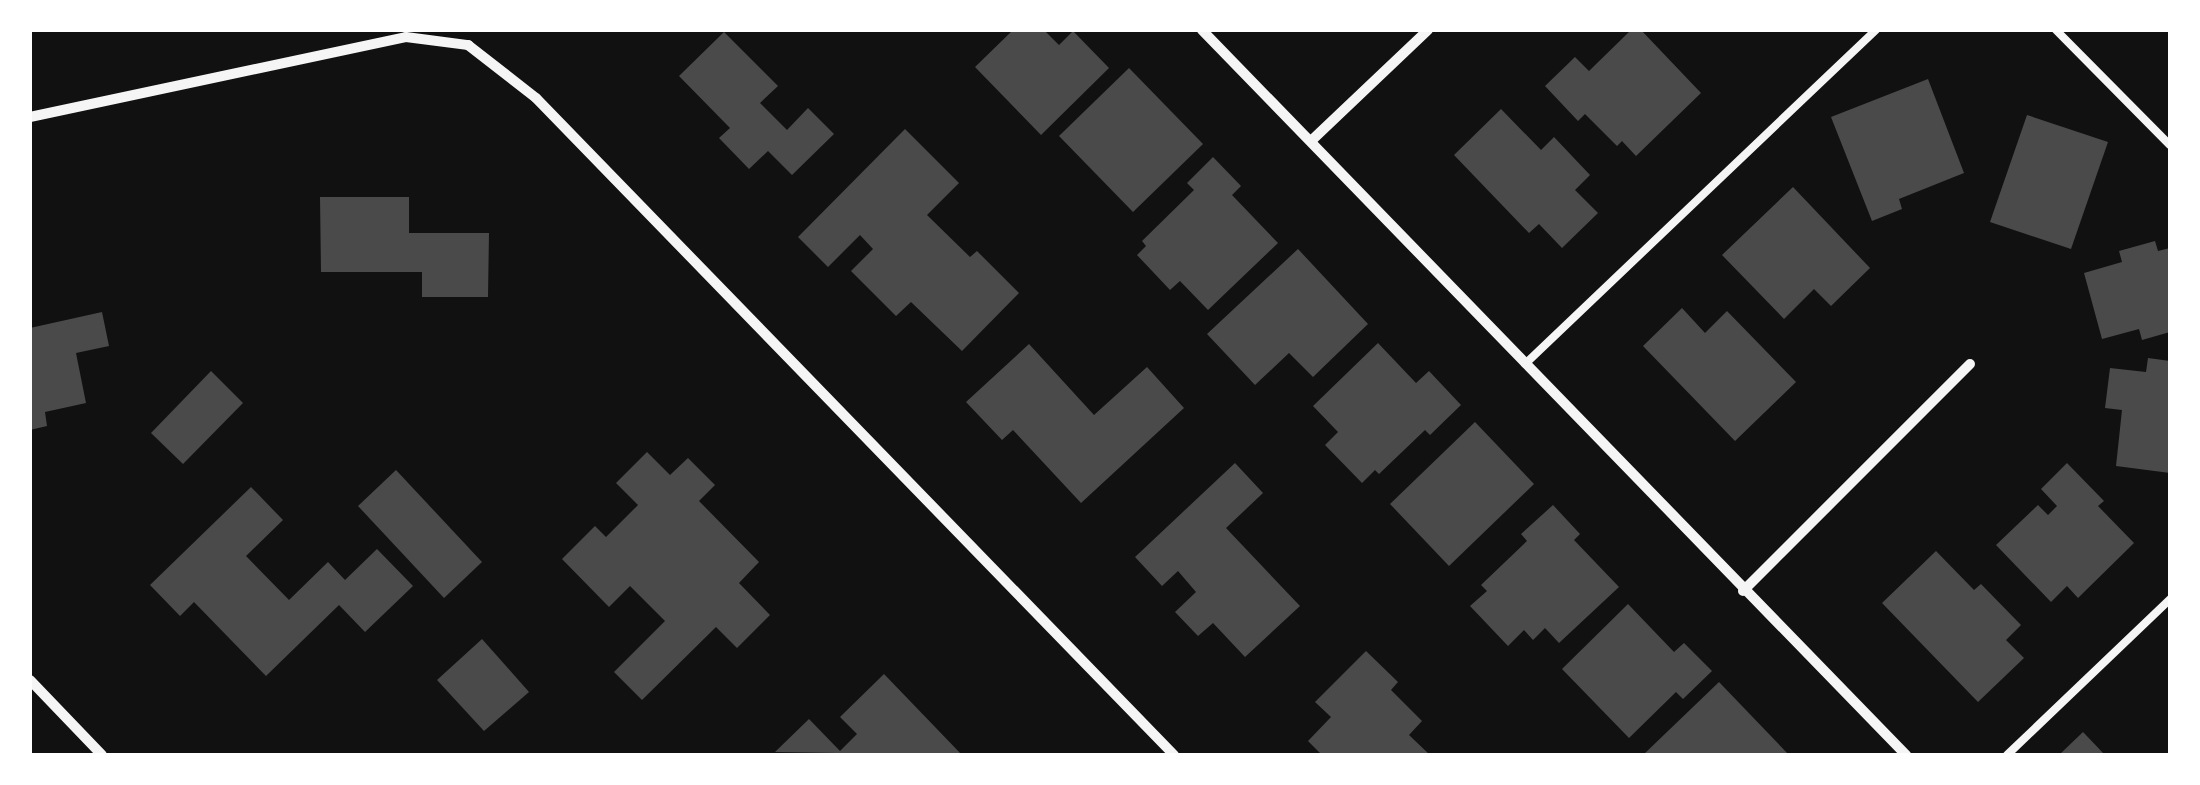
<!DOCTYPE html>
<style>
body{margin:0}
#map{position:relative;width:2200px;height:785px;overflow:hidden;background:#111;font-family:Raleway,sans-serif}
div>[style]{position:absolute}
.building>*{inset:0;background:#4a4a4a}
.service>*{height:8px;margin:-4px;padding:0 4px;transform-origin:4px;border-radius:4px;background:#f5f5f5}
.minor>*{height:10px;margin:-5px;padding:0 5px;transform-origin:5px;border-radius:5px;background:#f5f5f5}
span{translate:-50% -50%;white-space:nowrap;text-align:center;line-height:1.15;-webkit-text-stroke:8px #fff;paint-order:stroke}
.frame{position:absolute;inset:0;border:32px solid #fff;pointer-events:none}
</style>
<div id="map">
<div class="building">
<div style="clip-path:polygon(1013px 30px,1044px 30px,1059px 45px,1073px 31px,1109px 68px,1041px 135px,975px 67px)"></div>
<div style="clip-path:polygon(1631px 30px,1641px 30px,1701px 93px,1636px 156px,1622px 141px,1617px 146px,1585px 114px,1578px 121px,1545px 86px,1575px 57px,1589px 71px)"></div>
<div style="clip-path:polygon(724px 32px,778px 86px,760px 103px,787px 130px,808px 108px,834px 134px,792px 175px,768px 151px,749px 169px,719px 138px,730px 128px,679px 76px)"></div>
<div style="clip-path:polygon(1129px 68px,1203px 144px,1133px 212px,1059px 136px)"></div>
<div style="clip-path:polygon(1928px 79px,1964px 173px,1899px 199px,1902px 209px,1872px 221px,1831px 117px)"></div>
<div style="clip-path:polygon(1501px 109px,1541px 150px,1554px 137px,1590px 175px,1575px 190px,1598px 213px,1562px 248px,1539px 224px,1529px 233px,1454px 155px)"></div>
<div style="clip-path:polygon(2027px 115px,2108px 142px,2071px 249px,1990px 222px)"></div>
<div style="clip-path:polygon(905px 129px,959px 183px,927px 215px,970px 257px,977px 251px,1019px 293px,962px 351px,911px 302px,896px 316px,851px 271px,873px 249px,860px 235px,828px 267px,798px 237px)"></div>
<div style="clip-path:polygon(1213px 157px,1241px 186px,1232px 195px,1278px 243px,1208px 310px,1180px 281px,1170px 290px,1137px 255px,1146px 246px,1142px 241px,1194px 190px,1187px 183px)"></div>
<div style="clip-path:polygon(1793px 187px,1870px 268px,1831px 306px,1814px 289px,1784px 319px,1722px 255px)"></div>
<div style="clip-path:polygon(320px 197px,409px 197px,409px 233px,489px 233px,488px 297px,422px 297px,422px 272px,321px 272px)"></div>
<div style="clip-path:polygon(2155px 241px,2158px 251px,2170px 248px,2170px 332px,2142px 340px,2139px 329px,2102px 339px,2084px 273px,2122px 262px,2119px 251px)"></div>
<div style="clip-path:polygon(1298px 249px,1368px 324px,1313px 377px,1289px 353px,1255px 385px,1207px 334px)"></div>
<div style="clip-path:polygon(1682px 308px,1705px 333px,1727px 311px,1796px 382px,1735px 441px,1643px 346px)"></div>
<div style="clip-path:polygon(102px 312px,109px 346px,76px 353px,86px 403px,45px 412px,47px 426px,30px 430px,30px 328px)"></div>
<div style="clip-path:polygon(1378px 343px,1416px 383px,1429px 371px,1461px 405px,1430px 435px,1425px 430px,1379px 474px,1375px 470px,1362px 483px,1325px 445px,1338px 432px,1313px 406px)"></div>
<div style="clip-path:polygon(1029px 344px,1094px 415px,1147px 367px,1184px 408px,1081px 503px,1013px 430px,1002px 440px,966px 402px)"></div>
<div style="clip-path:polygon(2148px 358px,2170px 361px,2170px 473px,2116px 466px,2122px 410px,2105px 408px,2110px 368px,2146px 372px)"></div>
<div style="clip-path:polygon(211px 371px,243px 403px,183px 464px,151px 433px)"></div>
<div style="clip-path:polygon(1475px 422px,1534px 484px,1449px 566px,1390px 504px)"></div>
<div style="clip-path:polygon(647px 452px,670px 475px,688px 458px,715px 485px,699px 501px,759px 562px,739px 583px,770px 615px,737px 648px,716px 627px,642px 700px,614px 672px,665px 621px,630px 586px,609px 607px,562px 559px,595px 526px,606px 537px,638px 505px,616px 483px)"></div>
<div style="clip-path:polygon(1235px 463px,1263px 493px,1226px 528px,1300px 606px,1245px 657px,1213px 623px,1198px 636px,1175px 612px,1196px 592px,1178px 571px,1162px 586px,1135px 557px)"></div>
<div style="clip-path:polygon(2067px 463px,2104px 501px,2098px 506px,2134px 543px,2078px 598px,2067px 586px,2051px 602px,1996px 545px,2038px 505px,2048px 515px,2057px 506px,2041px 489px)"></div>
<div style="clip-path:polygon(396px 470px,482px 562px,444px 598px,358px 506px)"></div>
<div style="clip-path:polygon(251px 487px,283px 520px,246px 556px,289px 600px,328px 562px,345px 580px,377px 549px,413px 586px,365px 632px,339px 605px,266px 676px,194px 602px,180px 616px,150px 585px)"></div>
<div style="clip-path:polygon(1553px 505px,1580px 534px,1574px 540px,1619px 587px,1559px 643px,1545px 628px,1533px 640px,1524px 630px,1508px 646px,1470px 606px,1487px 591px,1481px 585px,1527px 541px,1521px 534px)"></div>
<div style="clip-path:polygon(1936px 551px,1974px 590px,1981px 584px,2021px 625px,2006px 640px,2024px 658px,1978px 702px,1882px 603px)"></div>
<div style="clip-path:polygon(1628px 604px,1674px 652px,1684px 643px,1712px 671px,1683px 699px,1676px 692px,1629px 738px,1562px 669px)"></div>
<div style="clip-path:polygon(482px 639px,529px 692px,484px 731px,437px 680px)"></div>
<div style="clip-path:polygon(1366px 651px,1398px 682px,1391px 690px,1422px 721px,1409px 735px,1430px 755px,1322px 755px,1308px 741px,1331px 717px,1315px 702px)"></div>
<div style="clip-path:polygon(884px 674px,962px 755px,775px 752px,809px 719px,840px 751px,857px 734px,840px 717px)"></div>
<div style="clip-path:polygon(1719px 682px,1789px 755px,1643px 755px)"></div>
<div style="clip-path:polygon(2083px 732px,2105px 755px,2059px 755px)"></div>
</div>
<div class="service">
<div style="left:2056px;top:30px;width:162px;rotate:45.3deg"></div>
<div style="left:1525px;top:364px;width:485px;rotate:-43.6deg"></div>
<div style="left:2007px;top:755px;width:226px;rotate:-43.7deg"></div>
</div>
<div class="minor">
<div style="left:1202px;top:30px;width:1011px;rotate:45.84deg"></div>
<div style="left:30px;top:117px;width:384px;rotate:-12deg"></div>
<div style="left:406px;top:37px;width:63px;rotate:7.4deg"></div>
<div style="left:468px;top:45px;width:86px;rotate:37.9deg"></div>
<div style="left:536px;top:98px;width:916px;rotate:45.84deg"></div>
<div style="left:1311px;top:141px;width:161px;rotate:-43.5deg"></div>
<div style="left:1743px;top:591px;width:321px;rotate:-45deg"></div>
<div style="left:30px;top:680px;width:104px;rotate:46.2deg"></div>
</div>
<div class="frame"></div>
</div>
